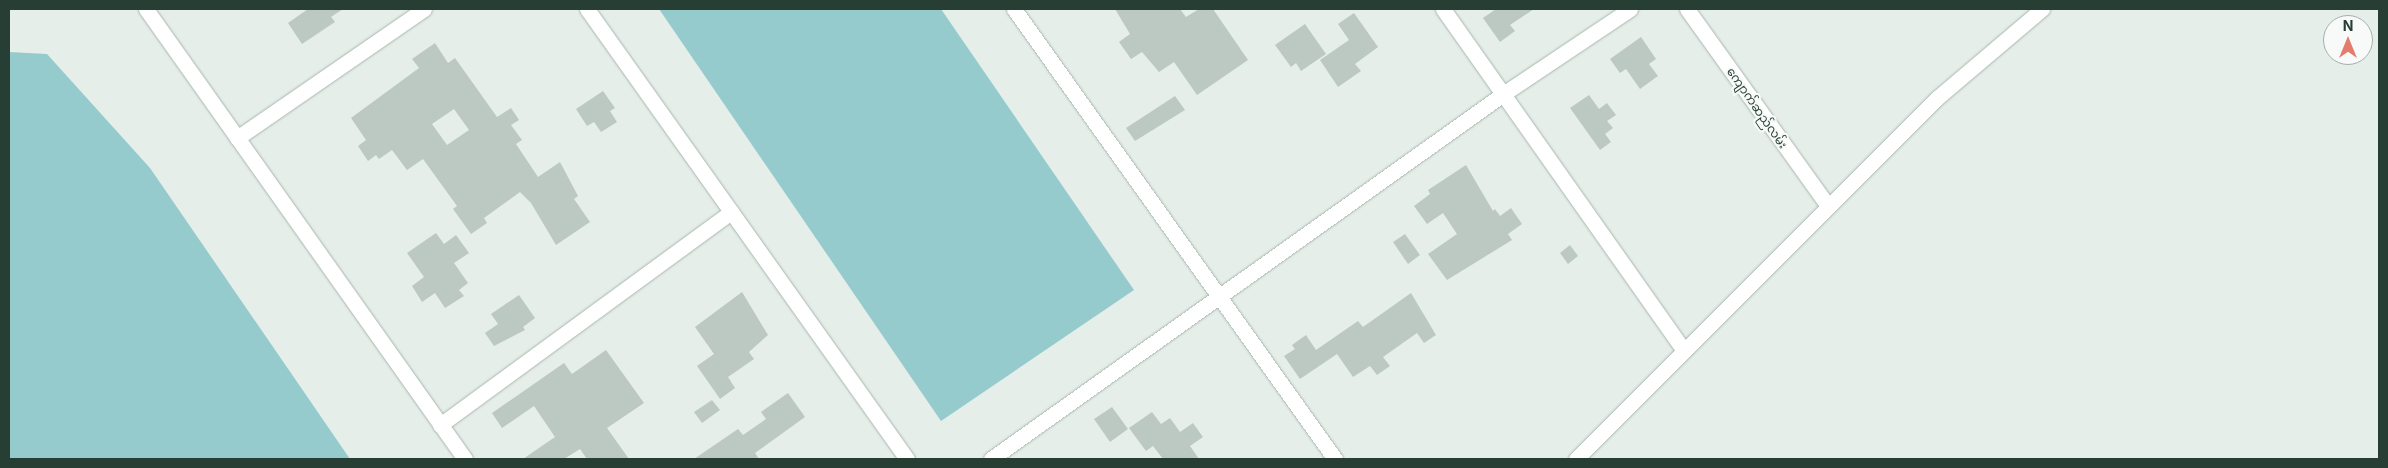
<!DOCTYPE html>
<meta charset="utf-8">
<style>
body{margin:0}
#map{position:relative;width:2388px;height:468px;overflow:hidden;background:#e6eee9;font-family:Inter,"Noto Sans Myanmar",sans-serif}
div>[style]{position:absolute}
.water>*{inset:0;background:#95cbcc}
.building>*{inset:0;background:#bcc8c2}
.roads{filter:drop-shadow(0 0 1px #a9b6af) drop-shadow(0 0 1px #a9b6af)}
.street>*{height:15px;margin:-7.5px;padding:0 7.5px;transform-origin:7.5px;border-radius:7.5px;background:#fff}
span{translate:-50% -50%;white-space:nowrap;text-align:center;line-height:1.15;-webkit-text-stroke:4.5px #f7faf8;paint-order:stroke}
.street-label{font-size:12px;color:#273e35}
.frame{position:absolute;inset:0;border:10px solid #273e35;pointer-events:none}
.north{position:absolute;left:2323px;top:15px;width:50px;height:50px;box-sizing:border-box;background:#f7faf8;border:1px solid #a4afaa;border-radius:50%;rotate:0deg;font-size:14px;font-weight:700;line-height:20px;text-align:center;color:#273e35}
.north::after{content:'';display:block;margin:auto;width:18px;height:22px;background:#e47c6e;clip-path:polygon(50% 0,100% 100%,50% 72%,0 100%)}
</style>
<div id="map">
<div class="water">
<div style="clip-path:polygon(659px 9px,941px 9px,1134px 290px,941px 421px)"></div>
<div style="clip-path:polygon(9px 52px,47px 54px,150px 168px,350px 459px,9px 459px)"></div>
</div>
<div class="building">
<div style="clip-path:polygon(308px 9px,343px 9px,331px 17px,335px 22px,302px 44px,288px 23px)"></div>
<div style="clip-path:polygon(1115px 9px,1180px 9px,1186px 17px,1199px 9px,1213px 9px,1248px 60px,1197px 95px,1174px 62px,1159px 72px,1142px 52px,1131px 59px,1119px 42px,1130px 34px)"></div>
<div style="clip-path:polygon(1496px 9px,1534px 9px,1510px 25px,1515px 31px,1500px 42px,1483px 18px)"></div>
<div style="clip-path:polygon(1354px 13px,1378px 47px,1355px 64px,1361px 71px,1338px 87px,1320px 60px,1349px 40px,1338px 24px)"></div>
<div style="clip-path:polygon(1305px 24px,1326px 54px,1301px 71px,1296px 63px,1291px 67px,1275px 45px)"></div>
<div style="clip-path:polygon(1641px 37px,1656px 59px,1649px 64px,1658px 76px,1640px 89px,1626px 69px,1620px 73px,1610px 59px)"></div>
<div style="clip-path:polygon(evenodd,435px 43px,448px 63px,455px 58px,497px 117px,511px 108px,519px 120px,511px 125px,522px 140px,516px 144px,538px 177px,560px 162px,578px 196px,574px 199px,590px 222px,556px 245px,531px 203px,520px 192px,484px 218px,487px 223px,471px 234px,453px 209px,457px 206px,423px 159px,407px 170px,392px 150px,379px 159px,376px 155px,368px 161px,358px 146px,366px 140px,351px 118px,419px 68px,412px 59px,435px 43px,454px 109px,469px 130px,447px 145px,432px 124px,454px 109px)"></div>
<div style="clip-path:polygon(603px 91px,615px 108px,610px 111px,617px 122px,601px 132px,594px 122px,587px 126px,576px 109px)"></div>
<div style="clip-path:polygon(1589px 95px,1599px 109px,1607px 103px,1616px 115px,1607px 121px,1613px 128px,1605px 134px,1611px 142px,1600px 150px,1570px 108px)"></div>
<div style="clip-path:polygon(1175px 96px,1185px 110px,1135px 141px,1126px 128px)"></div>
<div style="clip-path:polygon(1466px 165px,1493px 211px,1495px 209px,1500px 216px,1511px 208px,1522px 224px,1508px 234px,1512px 240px,1447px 280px,1428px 254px,1457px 234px,1443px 213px,1427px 224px,1414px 206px,1430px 194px,1428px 190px)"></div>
<div style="clip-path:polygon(436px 233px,444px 244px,456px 235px,469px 253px,454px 263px,468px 283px,459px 290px,464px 296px,445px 308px,435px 293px,422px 302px,412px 286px,424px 277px,407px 253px)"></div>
<div style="clip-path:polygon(1405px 234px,1420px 255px,1408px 264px,1393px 242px)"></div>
<div style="clip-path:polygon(1570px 245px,1578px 256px,1568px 264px,1560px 253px)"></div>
<div style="clip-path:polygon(742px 292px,768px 335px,749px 352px,754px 359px,728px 377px,735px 388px,720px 399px,697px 366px,714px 354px,695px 327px)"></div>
<div style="clip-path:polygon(1411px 293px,1436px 335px,1424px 343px,1417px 333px,1383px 357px,1390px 366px,1377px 375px,1370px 366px,1353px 377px,1337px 354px,1300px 379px,1284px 356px,1295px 349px,1292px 345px,1306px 335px,1316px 350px,1358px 321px,1363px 327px)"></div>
<div style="clip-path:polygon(519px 295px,535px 318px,523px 327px,525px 330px,494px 346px,485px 333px,498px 324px,491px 314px)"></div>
<div style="clip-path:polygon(606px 350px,644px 403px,607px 428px,629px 459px,587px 459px,580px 449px,564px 459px,523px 459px,555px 437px,534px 406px,502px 428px,492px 413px,564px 363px,572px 374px)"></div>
<div style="clip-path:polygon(788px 393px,805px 417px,755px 453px,759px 459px,694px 459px,738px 429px,743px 435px,766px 419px,761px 412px)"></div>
<div style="clip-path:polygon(712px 400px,720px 410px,702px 423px,694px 412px)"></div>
<div style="clip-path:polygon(1112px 407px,1128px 429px,1110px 442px,1094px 419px)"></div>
<div style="clip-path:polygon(1152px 412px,1161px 424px,1170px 418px,1180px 432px,1193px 423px,1203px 437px,1190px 446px,1199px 459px,1163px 459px,1153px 446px,1146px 451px,1129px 428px)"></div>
</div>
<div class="roads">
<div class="street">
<div style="left:146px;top:9px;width:552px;rotate:54.67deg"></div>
<div style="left:587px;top:9px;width:552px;rotate:54.58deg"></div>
<div style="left:1014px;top:9px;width:553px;rotate:54.5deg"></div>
<div style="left:1443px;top:9px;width:418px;rotate:54.8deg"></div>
<div style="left:1687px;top:9px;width:242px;rotate:54.4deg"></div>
<div style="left:237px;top:138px;width:227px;rotate:-34.6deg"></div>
<div style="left:440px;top:425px;width:361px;rotate:-36.2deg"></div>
<div style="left:991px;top:459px;width:629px;rotate:-35.48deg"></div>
<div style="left:1503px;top:94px;width:153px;rotate:-33.8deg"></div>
<div style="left:1576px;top:459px;width:511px;rotate:-45deg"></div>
<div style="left:1937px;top:98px;width:138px;rotate:-40.3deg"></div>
</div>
</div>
<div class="street-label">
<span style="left:1757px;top:108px;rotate:55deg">ကျောက်ဆည်လမ်း</span>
</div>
<div class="frame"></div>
<div class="north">N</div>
</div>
